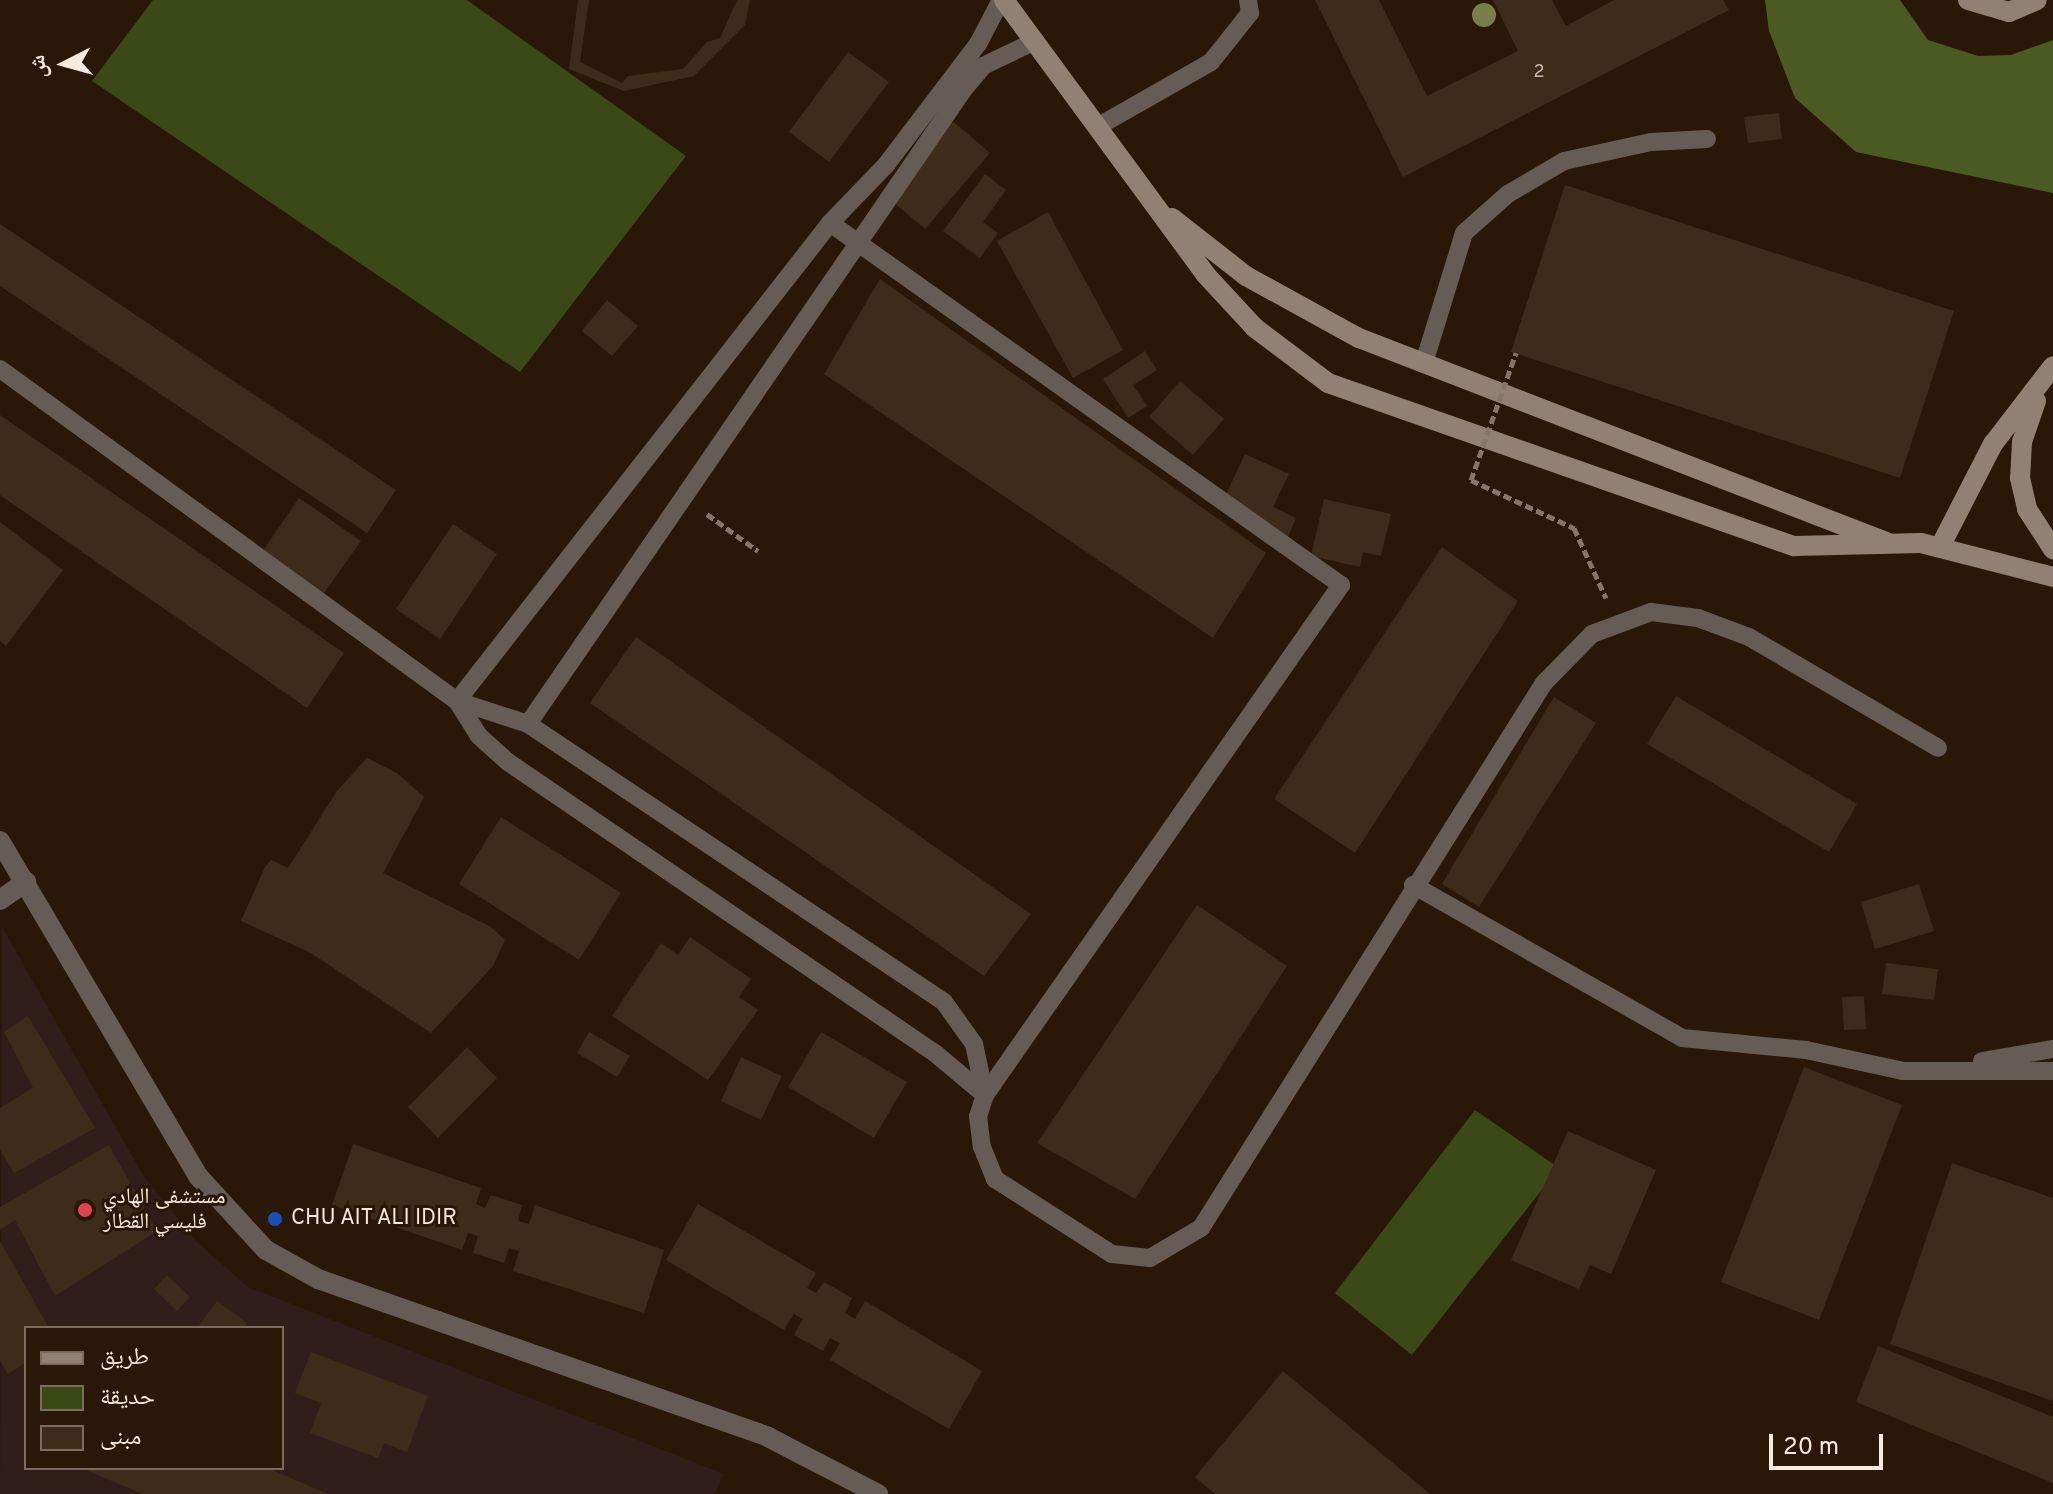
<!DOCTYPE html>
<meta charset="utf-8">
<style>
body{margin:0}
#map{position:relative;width:2053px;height:1494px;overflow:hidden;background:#291807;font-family:Overpass,"Noto Naskh Arabic",sans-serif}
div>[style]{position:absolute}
.medical>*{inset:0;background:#301e1a}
.green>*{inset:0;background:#3b4917}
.forest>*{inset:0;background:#4a5a22}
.building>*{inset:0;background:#3e2c1a}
.path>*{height:5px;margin-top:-2.5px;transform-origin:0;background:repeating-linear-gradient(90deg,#867668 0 8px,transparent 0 12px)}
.lane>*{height:18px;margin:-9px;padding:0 9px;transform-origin:9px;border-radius:9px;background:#665c55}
.street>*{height:20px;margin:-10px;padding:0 10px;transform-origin:10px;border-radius:10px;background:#665c55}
.secondary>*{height:20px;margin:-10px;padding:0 10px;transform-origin:10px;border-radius:10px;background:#918074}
.path-bridge>*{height:5px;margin-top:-2.5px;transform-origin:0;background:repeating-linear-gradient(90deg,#867668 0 8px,transparent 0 12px)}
.trees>*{width:24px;height:24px;margin:-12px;border-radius:50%;background:#787e48}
.dots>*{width:22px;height:22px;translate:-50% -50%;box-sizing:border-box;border:4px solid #291807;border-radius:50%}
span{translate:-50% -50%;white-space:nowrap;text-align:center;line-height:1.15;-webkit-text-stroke:6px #291807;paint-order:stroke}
.number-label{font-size:18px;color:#c9baae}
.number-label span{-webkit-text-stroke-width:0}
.poi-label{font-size:22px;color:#f7eadf}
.left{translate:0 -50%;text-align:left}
.legend{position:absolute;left:24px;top:1326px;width:260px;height:144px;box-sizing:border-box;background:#291807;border:2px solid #7b6c5d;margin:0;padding:10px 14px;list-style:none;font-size:24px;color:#f7eadf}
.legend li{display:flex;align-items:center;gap:16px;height:40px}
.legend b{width:40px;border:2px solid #7b6c5d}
.north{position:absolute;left:24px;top:24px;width:80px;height:80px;-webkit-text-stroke:6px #291807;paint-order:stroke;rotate:264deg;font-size:22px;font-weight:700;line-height:32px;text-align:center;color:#f7eadf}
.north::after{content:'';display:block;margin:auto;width:28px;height:36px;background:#f7eadf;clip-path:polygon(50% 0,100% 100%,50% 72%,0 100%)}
.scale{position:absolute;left:1769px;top:1434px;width:114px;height:36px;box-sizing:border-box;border:4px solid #f7eadf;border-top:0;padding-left:10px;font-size:24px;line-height:28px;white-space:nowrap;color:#f7eadf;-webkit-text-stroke:6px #291807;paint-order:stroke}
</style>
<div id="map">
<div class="medical">
<div style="clip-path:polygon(evenodd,2px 927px,144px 1177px,198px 1243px,248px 1287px,724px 1474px,714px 1494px,0 1494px,2px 927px,26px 1328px,282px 1328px,282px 1468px,26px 1468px,26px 1328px)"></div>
</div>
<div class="green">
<div style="clip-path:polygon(153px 0,467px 0,686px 156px,520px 372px,92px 81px)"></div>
<div style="clip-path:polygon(1475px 1110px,1559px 1168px,1412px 1355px,1335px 1293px)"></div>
</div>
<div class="forest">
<div style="clip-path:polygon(1765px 0,1900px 0,1928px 40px,1978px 56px,2011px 55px,2053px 40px,2053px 193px,1856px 152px,1795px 98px,1769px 31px)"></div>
</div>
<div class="building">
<div style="clip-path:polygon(578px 0,589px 0,580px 62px,622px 83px,628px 76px,683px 69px,707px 42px,720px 38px,737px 0,750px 0,745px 25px,694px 76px,624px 91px,569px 69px)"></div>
<div style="clip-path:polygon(1315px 0,1379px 0,1427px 96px,1518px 51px,1493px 0,1552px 0,1566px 26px,1614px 0,1723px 0,1729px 10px,1403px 177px)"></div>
<div style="clip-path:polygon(848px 52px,889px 82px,829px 162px,789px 132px)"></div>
<div style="clip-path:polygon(1779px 113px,1782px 139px,1748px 143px,1744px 117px)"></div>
<div style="clip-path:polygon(949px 118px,990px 153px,925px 229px,884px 194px)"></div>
<div style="clip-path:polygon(985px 174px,1006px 190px,983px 222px,998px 233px,980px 258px,943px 231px)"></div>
<div style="clip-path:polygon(1565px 185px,1954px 311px,1900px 478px,1511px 352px)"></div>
<div style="clip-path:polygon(1048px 212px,1123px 350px,1073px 378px,997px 241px)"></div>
<div style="clip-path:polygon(0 224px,396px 490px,367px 533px,0 286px)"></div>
<div style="clip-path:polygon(880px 279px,1266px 553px,1213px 638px,824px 374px)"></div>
<div style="clip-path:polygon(607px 300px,638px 326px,612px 356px,582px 331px)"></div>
<div style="clip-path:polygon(1145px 351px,1157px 370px,1133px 385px,1147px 406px,1128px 418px,1103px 379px)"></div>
<div style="clip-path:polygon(1180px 381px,1224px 419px,1193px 455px,1149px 417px)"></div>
<div style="clip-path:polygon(0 415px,344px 653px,307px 708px,0 495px)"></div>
<div style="clip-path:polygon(1245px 454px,1289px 474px,1273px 507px,1296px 518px,1288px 537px,1221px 505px)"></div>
<div style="clip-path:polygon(299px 498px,361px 541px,322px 596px,262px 552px)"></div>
<div style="clip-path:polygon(1324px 499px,1391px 514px,1381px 556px,1363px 552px,1360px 567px,1311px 556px)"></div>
<div style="clip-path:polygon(0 522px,63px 570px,6px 646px,0 641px)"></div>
<div style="clip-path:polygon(453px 524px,497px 554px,440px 639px,396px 609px)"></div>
<div style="clip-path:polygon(1442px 547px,1518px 601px,1355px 853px,1274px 799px)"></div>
<div style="clip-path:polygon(636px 637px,1031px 914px,984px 976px,590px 703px)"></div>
<div style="clip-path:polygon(1676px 696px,1857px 804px,1829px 852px,1647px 744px)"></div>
<div style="clip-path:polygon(1554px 697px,1596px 723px,1479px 907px,1442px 884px)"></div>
<div style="clip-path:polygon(367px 758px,397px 773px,424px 797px,383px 873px,491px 927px,505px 940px,493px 966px,431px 1033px,311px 953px,241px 921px,265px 867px,271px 860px,288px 868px,337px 791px)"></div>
<div style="clip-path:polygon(501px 817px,621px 893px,579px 960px,459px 884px)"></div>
<div style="clip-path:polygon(1919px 884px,1934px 931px,1875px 949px,1861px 902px)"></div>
<div style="clip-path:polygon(1197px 905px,1287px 966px,1135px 1199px,1037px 1143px)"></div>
<div style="clip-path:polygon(690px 937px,751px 979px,739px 997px,758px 1010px,708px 1080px,612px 1016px,661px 943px,678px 955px)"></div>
<div style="clip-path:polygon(1886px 963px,1938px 969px,1934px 1000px,1882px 994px)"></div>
<div style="clip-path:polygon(1864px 996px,1866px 1029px,1844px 1030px,1842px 997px)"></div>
<div style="clip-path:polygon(28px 1016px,95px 1128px,14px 1173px,0 1150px,0 1108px,33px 1088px,4px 1032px)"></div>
<div style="clip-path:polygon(589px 1032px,630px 1056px,617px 1077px,577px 1053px)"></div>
<div style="clip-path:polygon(821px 1032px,907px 1082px,874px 1138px,788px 1087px)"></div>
<div style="clip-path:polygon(467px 1047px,497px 1078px,438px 1138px,408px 1107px)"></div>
<div style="clip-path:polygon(741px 1057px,782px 1076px,761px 1120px,721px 1101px)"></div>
<div style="clip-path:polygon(1804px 1067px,1902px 1105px,1819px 1320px,1721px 1282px)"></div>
<div style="clip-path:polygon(1568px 1131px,1656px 1170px,1611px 1274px,1590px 1265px,1579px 1289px,1511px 1260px)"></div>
<div style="clip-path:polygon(353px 1144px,481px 1188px,476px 1204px,485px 1208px,491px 1195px,522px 1205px,518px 1221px,529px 1224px,535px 1205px,664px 1250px,644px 1313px,513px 1271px,519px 1251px,509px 1248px,504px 1263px,473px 1253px,478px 1236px,468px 1233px,462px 1250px,332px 1205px)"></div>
<div style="clip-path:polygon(109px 1145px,157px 1231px,55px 1296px,15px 1220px,0 1230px,0 1207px)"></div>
<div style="clip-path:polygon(1952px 1163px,2053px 1198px,2053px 1401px,1890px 1344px)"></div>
<div style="clip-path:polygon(698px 1204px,816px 1273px,807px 1288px,816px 1293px,824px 1282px,852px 1298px,845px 1313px,855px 1319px,865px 1301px,982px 1371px,949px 1429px,830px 1360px,840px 1343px,830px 1338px,823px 1351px,794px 1335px,803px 1319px,794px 1314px,784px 1330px,666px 1260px)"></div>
<div style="clip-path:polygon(0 1241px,49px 1328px,26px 1328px,26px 1362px,8px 1374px,0 1361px)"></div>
<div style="clip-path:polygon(167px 1275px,190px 1297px,177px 1311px,154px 1289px)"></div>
<div style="clip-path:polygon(217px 1301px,247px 1323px,244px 1328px,197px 1328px)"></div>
<div style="clip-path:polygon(1878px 1346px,2053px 1417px,2053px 1483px,1856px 1402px)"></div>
<div style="clip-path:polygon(311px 1352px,428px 1396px,407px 1452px,384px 1443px,378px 1458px,310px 1433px,321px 1403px,295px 1393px)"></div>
<div style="clip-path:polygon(1283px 1371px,1430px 1494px,1215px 1494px,1195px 1477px)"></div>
<div style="clip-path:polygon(81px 1468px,267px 1468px,328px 1494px,143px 1494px)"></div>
</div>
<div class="path">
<div style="left:1471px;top:480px;width:114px;rotate:25deg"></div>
<div style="left:1574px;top:528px;width:77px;rotate:65.4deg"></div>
<div style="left:707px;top:514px;width:63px;rotate:36deg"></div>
</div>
<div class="lane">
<div style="left:1097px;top:127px;width:131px;rotate:-29.7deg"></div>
<div style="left:1211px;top:62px;width:63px;rotate:-51.5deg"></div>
<div style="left:1250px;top:13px;width:13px;rotate:-99deg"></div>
<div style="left:1424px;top:363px;width:136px;rotate:-72.9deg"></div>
<div style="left:1464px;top:233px;width:59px;rotate:-41.6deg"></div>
<div style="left:1508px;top:194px;width:65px;rotate:-30.5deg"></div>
<div style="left:1564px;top:161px;width:89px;rotate:-12.3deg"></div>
<div style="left:1651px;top:142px;width:56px;rotate:-3.1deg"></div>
<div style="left:0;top:369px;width:565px;rotate:36deg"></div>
<div style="left:457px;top:701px;width:606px;rotate:-52.03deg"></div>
<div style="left:830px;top:223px;width:81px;rotate:-46deg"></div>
<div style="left:886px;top:165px;width:152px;rotate:-52.8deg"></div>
<div style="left:978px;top:44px;width:50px;rotate:-62.4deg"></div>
<div style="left:457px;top:701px;width:75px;rotate:17.9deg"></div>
<div style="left:528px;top:724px;width:500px;rotate:33.75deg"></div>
<div style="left:944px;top:1002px;width:52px;rotate:54.5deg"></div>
<div style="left:974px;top:1044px;width:52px;rotate:77.8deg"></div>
<div style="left:985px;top:1095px;width:22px;rotate:108deg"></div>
<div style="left:978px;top:1116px;width:31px;rotate:83deg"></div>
<div style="left:982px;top:1147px;width:35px;rotate:68deg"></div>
<div style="left:995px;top:1179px;width:139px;rotate:32.7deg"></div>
<div style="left:1112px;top:1254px;width:38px;rotate:6deg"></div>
<div style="left:1150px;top:1258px;width:59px;rotate:-30.5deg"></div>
<div style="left:1201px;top:1228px;width:644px;rotate:-57.82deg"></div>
<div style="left:1544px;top:683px;width:69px;rotate:-45.6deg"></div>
<div style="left:1592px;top:634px;width:63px;rotate:-20.4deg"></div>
<div style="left:1651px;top:612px;width:47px;rotate:7.3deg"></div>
<div style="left:1698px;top:618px;width:54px;rotate:20.4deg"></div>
<div style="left:1749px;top:637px;width:219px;rotate:30.4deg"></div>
<div style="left:457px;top:701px;width:41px;rotate:57.8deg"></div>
<div style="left:479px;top:736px;width:39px;rotate:42deg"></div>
<div style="left:508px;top:762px;width:518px;rotate:34.3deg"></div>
<div style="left:936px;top:1054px;width:64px;rotate:39.9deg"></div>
<div style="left:985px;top:1095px;width:622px;rotate:-55.08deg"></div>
<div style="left:1341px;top:585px;width:626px;rotate:-144.69deg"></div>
<div style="left:528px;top:724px;width:770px;rotate:-55.53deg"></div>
<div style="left:964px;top:89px;width:30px;rotate:-50deg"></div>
<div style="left:983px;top:66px;width:58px;rotate:-25.7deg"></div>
<div style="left:1413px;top:885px;width:309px;rotate:29.6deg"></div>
<div style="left:1682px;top:1038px;width:125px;rotate:5.5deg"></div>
<div style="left:1806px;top:1050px;width:99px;rotate:12.2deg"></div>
<div style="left:1903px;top:1071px;width:150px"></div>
<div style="left:1982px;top:1061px;width:72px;rotate:-9.6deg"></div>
</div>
<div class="street">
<div style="left:0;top:841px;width:391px;rotate:59.4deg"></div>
<div style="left:199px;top:1177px;width:99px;rotate:47.5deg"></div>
<div style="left:266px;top:1250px;width:60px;rotate:29.1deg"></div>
<div style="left:318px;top:1279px;width:477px;rotate:19.3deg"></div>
<div style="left:768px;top:1437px;width:124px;rotate:27.4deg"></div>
<div style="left:0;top:900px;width:32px;rotate:-35deg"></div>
</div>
<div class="secondary">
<div style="left:1004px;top:0;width:340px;rotate:53.7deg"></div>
<div style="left:1205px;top:274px;width:74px;rotate:47.2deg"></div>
<div style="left:1255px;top:328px;width:91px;rotate:37deg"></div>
<div style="left:1328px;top:383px;width:494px;rotate:19.3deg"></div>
<div style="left:1794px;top:546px;width:127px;rotate:-1.4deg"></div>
<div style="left:1921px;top:543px;width:136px;rotate:14.4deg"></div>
<div style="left:1968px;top:0;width:43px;rotate:16.3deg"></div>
<div style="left:2009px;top:12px;width:30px;rotate:-23deg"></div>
<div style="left:1172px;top:218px;width:94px;rotate:38.1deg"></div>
<div style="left:1246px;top:276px;width:129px;rotate:28.8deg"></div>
<div style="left:1359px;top:338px;width:565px;rotate:21.16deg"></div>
<div style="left:2036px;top:401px;width:43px;rotate:108.9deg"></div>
<div style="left:2022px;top:442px;width:36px;rotate:93deg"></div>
<div style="left:2020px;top:478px;width:32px;rotate:77deg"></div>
<div style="left:2027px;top:509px;width:48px;rotate:57deg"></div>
<div style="left:1941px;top:545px;width:114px;rotate:-62.8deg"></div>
<div style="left:1993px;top:444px;width:98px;rotate:-52.4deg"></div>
</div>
<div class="path-bridge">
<div style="left:1471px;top:480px;width:135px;rotate:-70.5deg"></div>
</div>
<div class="trees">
<div style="left:1484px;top:15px"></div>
</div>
<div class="dots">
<div style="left:85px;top:1210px;background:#e0444e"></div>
<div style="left:275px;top:1219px;background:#1a4fb4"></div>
</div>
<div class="number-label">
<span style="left:1539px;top:73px">2</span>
</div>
<div class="poi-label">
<span class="left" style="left:103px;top:1210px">مستشفى الهادي<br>فليسي القطار</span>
<span class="left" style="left:291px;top:1219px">CHU AIT ALI IDIR</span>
</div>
<ul class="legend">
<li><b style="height:10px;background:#918074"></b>طريق</li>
<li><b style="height:22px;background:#3b4917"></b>حديقة</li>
<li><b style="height:22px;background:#3e2c1a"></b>مبنى</li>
</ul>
<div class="north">ش</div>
<div class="scale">20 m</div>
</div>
